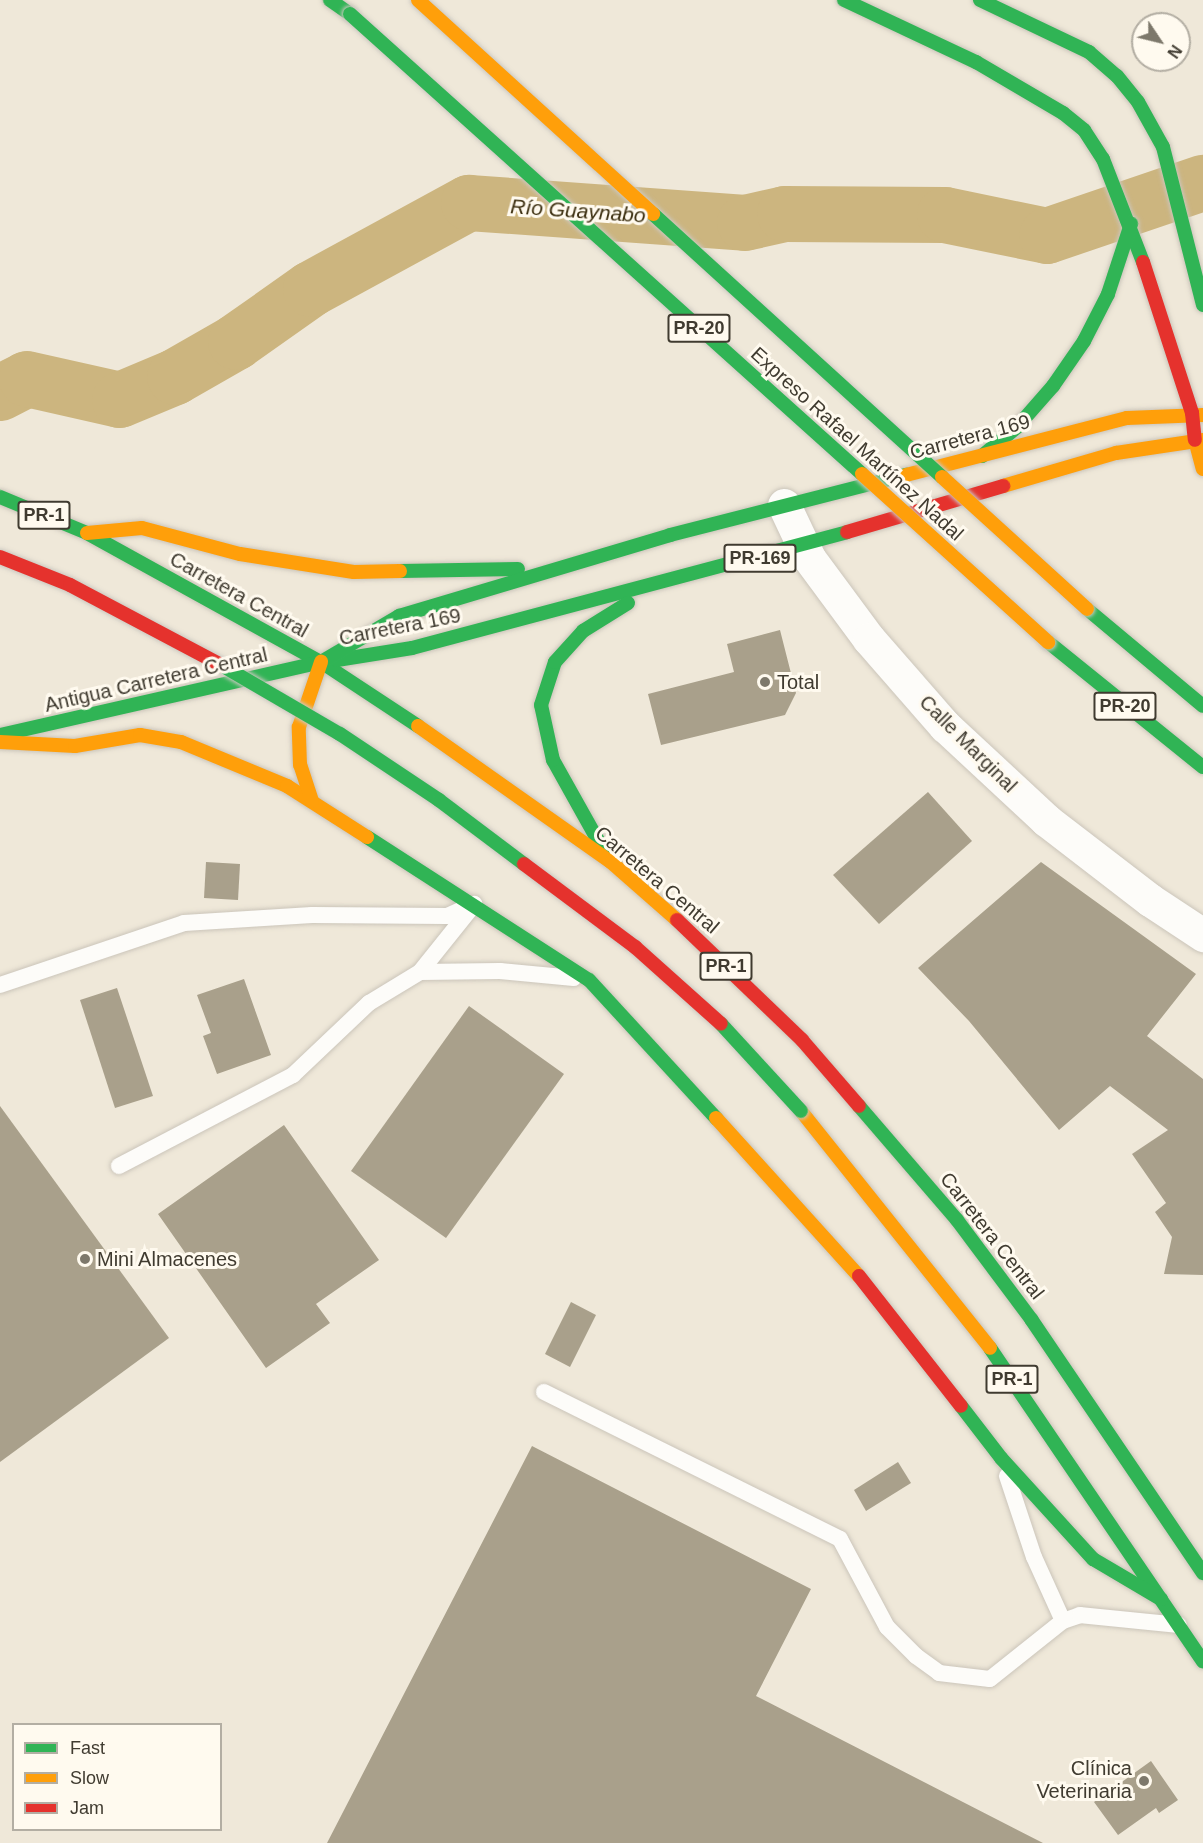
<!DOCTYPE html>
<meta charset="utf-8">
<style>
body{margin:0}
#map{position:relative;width:1203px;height:1843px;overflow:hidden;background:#efe8d9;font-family:Helvetica,sans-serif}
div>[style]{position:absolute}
.river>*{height:56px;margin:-28px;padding:0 28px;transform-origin:28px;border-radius:28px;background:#ccb57f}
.building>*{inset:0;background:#a9a08b}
.roads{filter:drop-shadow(0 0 2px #cbc5ba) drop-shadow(0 0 2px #cbc5ba)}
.lane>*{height:16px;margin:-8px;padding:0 8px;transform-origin:8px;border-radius:8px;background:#fdfcf9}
.street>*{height:33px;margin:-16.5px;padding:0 16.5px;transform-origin:16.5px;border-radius:16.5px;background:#fdfcf9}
.fast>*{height:14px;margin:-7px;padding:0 7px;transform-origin:7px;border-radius:7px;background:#30b455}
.slow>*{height:14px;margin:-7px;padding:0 7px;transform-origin:7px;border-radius:7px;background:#ff9f0a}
.jam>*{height:14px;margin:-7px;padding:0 7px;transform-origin:7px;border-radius:7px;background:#e5322d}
.bridges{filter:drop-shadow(0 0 2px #ccc8c0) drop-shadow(0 0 2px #ccc8c0)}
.fast-bridge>*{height:14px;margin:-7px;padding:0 7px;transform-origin:7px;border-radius:7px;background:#30b455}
.slow-bridge>*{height:14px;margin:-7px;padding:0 7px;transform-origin:7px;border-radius:7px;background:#ff9f0a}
.jam-bridge>*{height:14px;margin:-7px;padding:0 7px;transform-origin:7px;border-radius:7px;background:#e5322d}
.dots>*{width:16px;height:16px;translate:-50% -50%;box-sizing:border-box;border:3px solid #fffaef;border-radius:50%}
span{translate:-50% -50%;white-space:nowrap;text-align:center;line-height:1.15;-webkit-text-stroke:6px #fffaef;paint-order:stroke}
.shield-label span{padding:2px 4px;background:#fffaef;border:2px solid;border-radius:4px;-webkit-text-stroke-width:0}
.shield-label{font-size:18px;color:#403b30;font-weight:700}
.street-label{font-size:20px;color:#403b30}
.poi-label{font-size:20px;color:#403b30}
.left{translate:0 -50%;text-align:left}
.right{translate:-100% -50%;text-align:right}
.water-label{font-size:21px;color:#3c2f10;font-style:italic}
.legend{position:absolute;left:12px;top:1723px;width:210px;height:108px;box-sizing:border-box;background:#fffaef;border:2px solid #b3aea3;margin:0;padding:8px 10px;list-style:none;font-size:18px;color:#403b30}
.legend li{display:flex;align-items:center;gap:12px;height:30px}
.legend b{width:30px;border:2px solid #b3aea3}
.north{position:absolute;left:1131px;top:12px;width:60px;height:60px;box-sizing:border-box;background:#fffaef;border:2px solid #b3aea3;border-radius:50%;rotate:125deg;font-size:16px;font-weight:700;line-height:24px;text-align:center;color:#403b30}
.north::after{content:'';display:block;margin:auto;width:21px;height:27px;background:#7d786b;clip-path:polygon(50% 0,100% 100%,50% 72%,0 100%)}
</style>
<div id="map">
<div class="river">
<div style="left:0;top:393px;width:30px;rotate:-27deg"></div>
<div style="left:27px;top:379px;width:95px;rotate:12.7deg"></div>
<div style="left:120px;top:400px;width:60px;rotate:-22.7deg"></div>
<div style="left:175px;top:377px;width:70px;rotate:-29.8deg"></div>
<div style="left:236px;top:342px;width:92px;rotate:-35.2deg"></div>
<div style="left:311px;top:289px;width:180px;rotate:-28.6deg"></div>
<div style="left:469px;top:203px;width:277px;rotate:4.1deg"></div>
<div style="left:745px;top:223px;width:41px;rotate:-12.7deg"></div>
<div style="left:785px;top:214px;width:160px;rotate:0.4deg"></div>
<div style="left:945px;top:215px;width:104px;rotate:11.6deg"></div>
<div style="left:1047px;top:236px;width:165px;rotate:-18.8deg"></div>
</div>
<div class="building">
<div style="clip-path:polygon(780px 630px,796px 693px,785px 715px,661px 745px,648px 694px,734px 672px,727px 644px)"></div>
<div style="clip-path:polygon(928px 792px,972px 841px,879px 924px,833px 875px)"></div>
<div style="clip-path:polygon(206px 862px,240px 864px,238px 900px,204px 898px)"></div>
<div style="clip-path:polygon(1041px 862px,1196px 974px,1147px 1036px,1203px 1079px,1203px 1275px,1164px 1274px,1172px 1237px,1155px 1212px,1166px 1203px,1132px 1154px,1168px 1130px,1110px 1086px,1059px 1130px,969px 1021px,918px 968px)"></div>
<div style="clip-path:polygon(244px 979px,271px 1055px,217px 1074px,203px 1036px,211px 1033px,197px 995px)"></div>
<div style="clip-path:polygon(117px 988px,153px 1096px,115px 1108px,80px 1000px)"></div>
<div style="clip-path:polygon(469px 1006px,564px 1074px,446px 1238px,351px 1171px)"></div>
<div style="clip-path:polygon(0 1106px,169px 1338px,0 1462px)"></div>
<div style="clip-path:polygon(284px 1125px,379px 1260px,316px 1304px,330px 1323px,266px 1368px,158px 1214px)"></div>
<div style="clip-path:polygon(571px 1302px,596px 1315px,570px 1367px,545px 1354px)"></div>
<div style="clip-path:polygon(532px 1446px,811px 1589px,756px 1696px,1043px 1843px,327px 1843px)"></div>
<div style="clip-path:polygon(898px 1462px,911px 1483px,866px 1511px,854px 1490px)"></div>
<div style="clip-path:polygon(1151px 1761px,1178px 1800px,1159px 1813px,1156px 1808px,1118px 1835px,1094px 1802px)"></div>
</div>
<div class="roads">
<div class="lane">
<div style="left:420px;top:972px;width:80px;rotate:-0.7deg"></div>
<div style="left:500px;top:971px;width:74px;rotate:5.4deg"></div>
<div style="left:0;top:985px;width:194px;rotate:-18.6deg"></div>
<div style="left:184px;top:923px;width:128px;rotate:-3.6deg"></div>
<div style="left:312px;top:915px;width:135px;rotate:0.4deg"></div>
<div style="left:447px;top:916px;width:30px;rotate:-24deg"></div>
<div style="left:119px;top:1166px;width:196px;rotate:-27.6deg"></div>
<div style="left:293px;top:1075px;width:105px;rotate:-43.5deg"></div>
<div style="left:369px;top:1003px;width:60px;rotate:-31.3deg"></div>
<div style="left:420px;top:972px;width:83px;rotate:-51.3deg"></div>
<div style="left:544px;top:1392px;width:330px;rotate:26.4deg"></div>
<div style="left:840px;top:1539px;width:100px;rotate:61.9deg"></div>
<div style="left:887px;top:1627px;width:41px;rotate:45deg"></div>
<div style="left:916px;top:1656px;width:29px;rotate:36deg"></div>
<div style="left:939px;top:1673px;width:51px;rotate:6.7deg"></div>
<div style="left:990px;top:1679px;width:93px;rotate:-38.5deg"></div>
<div style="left:1063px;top:1621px;width:18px;rotate:-19deg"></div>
<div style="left:1080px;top:1615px;width:99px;rotate:5.8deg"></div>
<div style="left:1007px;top:1476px;width:85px;rotate:71.6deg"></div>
<div style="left:1034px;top:1557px;width:70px;rotate:65.6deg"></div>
</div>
<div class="street">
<div style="left:784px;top:505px;width:59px;rotate:64.7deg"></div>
<div style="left:809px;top:558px;width:101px;rotate:53.5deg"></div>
<div style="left:869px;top:639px;width:116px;rotate:48.9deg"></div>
<div style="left:945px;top:726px;width:138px;rotate:42.9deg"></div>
<div style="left:1046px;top:820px;width:131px;rotate:37.6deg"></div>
<div style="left:1150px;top:900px;width:64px;rotate:33.4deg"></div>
</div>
<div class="fast">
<div style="left:330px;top:0;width:24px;rotate:35deg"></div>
<div style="left:844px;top:0;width:146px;rotate:25.2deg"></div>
<div style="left:976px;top:62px;width:101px;rotate:30.4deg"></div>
<div style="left:1063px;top:113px;width:27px;rotate:39deg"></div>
<div style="left:1084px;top:130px;width:35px;rotate:57deg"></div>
<div style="left:1103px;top:159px;width:110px;rotate:68.8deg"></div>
<div style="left:980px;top:0;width:121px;rotate:25.5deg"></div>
<div style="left:1089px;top:52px;width:37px;rotate:41deg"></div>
<div style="left:1117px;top:76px;width:33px;rotate:51deg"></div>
<div style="left:1138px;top:102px;width:51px;rotate:60.9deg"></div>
<div style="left:1163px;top:147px;width:163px;rotate:75.8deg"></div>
<div style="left:982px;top:456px;width:45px;rotate:-39.6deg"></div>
<div style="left:1017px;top:427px;width:55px;rotate:-48.7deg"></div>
<div style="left:1053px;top:386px;width:55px;rotate:-55.4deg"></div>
<div style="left:1084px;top:341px;width:53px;rotate:-62.9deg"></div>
<div style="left:1108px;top:294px;width:74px;rotate:-71.8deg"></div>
<div style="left:0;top:497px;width:94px;rotate:22.5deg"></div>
<div style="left:87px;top:533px;width:267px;rotate:28.9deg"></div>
<div style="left:321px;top:662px;width:116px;rotate:33.4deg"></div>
<div style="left:400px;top:571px;width:118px;rotate:-1deg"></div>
<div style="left:1087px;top:609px;width:151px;rotate:39.9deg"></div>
<div style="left:1048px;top:642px;width:199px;rotate:38.9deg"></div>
<div style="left:337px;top:660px;width:76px;rotate:-9.1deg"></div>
<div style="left:412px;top:648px;width:450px;rotate:-14.9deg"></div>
<div style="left:321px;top:662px;width:91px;rotate:-30.5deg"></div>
<div style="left:399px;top:616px;width:283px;rotate:-16.6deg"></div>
<div style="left:670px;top:535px;width:244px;rotate:-14.3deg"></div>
<div style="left:0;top:735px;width:329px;rotate:-12.8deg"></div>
<div style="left:367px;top:837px;width:264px;rotate:32.8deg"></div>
<div style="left:589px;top:980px;width:188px;rotate:47.4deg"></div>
<div style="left:605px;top:853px;width:107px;rotate:-119.2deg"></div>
<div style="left:553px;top:760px;width:56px;rotate:-102.3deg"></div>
<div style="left:541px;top:705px;width:45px;rotate:-72deg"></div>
<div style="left:555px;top:662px;width:42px;rotate:-47.9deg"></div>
<div style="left:583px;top:631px;width:53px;rotate:-31.9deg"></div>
<div style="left:859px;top:1106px;width:150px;rotate:49.3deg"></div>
<div style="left:957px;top:1220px;width:124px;rotate:53.2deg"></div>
<div style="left:1031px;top:1319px;width:307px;rotate:55.9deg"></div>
<div style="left:990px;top:1348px;width:379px;rotate:55.8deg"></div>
<div style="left:961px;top:1406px;width:66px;rotate:52.4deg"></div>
<div style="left:1001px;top:1458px;width:137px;rotate:47.7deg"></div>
<div style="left:1093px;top:1559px;width:79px;rotate:30.5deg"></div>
</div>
<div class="slow">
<div style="left:1195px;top:440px;width:30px;rotate:75deg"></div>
<div style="left:906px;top:475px;width:228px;rotate:-14.5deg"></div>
<div style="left:1127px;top:418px;width:76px;rotate:-2.3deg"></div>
<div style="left:1003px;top:486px;width:118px;rotate:-16.3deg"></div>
<div style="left:1116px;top:453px;width:88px;rotate:-8.5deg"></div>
<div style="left:87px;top:533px;width:55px;rotate:-5.2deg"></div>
<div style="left:142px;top:528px;width:101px;rotate:14.9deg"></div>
<div style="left:240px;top:554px;width:115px;rotate:9deg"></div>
<div style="left:354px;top:572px;width:46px;rotate:-1.2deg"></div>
<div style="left:418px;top:726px;width:236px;rotate:35.2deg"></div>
<div style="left:611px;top:862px;width:88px;rotate:41.3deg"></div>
<div style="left:0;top:742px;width:75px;rotate:3.1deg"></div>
<div style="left:75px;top:746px;width:66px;rotate:-9.6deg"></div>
<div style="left:140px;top:735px;width:42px;rotate:9.7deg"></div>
<div style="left:181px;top:742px;width:115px;rotate:22.5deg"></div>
<div style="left:287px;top:786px;width:95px;rotate:32.5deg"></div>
<div style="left:312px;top:801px;width:38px;rotate:-108deg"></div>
<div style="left:300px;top:765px;width:38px;rotate:-92deg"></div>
<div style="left:299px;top:727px;width:69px;rotate:-71.3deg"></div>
<div style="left:801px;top:1111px;width:303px;rotate:51.4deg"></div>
<div style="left:716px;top:1118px;width:213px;rotate:47.9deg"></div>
</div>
<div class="jam">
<div style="left:1143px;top:262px;width:159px;rotate:72deg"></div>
<div style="left:1192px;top:413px;width:27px;rotate:84deg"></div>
<div style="left:847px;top:532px;width:163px;rotate:-16.4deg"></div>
<div style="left:677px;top:920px;width:173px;rotate:43.8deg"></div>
<div style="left:802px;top:1040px;width:87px;rotate:49.2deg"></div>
<div style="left:859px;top:1276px;width:165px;rotate:51.9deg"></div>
</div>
</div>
<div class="bridges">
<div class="fast-bridge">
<div style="left:350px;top:14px;width:688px;rotate:41.94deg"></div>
<div style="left:653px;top:214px;width:391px;rotate:42.3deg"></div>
<div style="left:223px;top:666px;width:135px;rotate:30.2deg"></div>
<div style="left:340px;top:734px;width:119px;rotate:33.7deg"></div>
<div style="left:439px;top:800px;width:106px;rotate:37deg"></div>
<div style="left:721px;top:1024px;width:118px;rotate:47.4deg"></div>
</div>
<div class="slow-bridge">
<div style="left:418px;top:0;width:318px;rotate:42.3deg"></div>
<div style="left:862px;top:474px;width:251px;rotate:42.1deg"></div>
<div style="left:942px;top:477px;width:196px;rotate:42.3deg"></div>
</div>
<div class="jam-bridge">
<div style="left:0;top:557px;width:75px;rotate:21.8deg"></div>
<div style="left:70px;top:585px;width:173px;rotate:27.9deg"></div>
<div style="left:524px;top:864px;width:139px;rotate:36.8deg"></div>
<div style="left:635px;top:947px;width:115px;rotate:41.8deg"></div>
</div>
</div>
<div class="dots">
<div style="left:765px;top:682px;background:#7d786b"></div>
<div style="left:85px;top:1259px;background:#7d786b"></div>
<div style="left:1144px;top:1781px;background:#7d786b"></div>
</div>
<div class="shield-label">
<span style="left:699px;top:328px">PR-20</span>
<span style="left:44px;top:515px">PR-1</span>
<span style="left:760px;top:558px">PR-169</span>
<span style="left:1125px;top:706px">PR-20</span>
<span style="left:726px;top:966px">PR-1</span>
<span style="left:1012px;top:1379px">PR-1</span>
</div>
<div class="street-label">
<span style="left:970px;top:437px;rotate:-15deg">Carretera 169</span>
<span style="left:857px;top:444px;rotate:42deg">Expreso Rafael Martínez Nadal</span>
<span style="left:239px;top:595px;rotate:29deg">Carretera Central</span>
<span style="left:400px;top:627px;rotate:-11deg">Carretera 169</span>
<span style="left:156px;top:680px;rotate:-13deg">Antigua Carretera Central</span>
<span style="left:968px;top:744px;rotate:45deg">Calle Marginal</span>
<span style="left:657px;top:880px;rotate:40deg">Carretera Central</span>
<span style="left:992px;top:1236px;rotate:52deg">Carretera Central</span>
</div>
<div class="poi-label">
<span class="left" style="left:777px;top:682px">Total</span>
<span class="left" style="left:97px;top:1259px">Mini Almacenes</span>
<span class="right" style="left:1132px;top:1780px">Clínica<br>Veterinaria</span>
</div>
<div class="water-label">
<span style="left:578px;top:211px;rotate:4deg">Río Guaynabo</span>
</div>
<ul class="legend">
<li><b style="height:8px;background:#30b455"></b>Fast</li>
<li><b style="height:8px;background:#ff9f0a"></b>Slow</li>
<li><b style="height:8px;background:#e5322d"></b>Jam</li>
</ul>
<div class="north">N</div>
</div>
